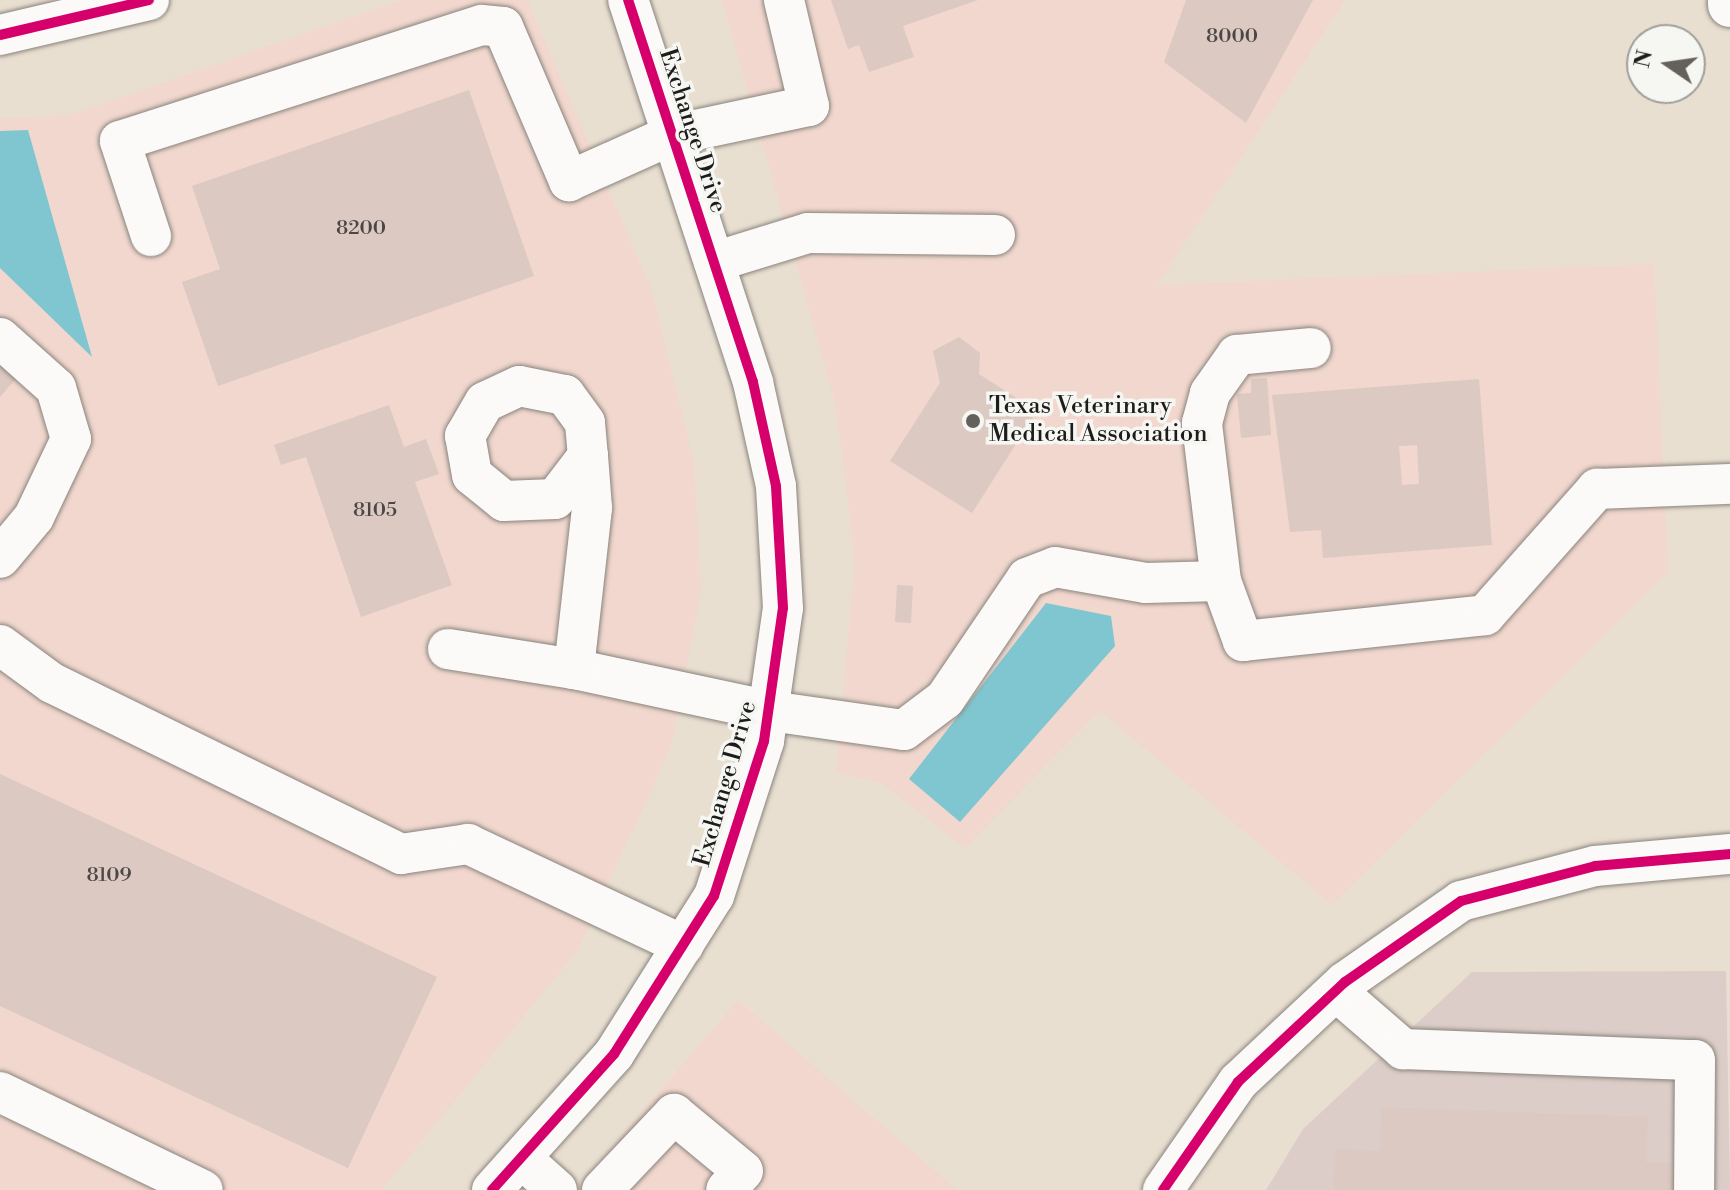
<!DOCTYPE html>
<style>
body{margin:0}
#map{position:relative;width:1730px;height:1190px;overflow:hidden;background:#e9dfd1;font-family:"Libre Bodoni",serif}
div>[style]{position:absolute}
.built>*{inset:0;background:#f1d7ce}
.industrial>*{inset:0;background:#dccdc9}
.water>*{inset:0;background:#80c6d0}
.building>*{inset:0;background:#dcc9c2}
.roads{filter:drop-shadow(0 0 2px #89847d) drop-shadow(0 0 2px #89847d)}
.minor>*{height:40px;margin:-20px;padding:0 20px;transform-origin:20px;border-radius:20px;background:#fcfaf8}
.major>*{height:44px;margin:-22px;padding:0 22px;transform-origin:22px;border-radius:22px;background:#fcfaf8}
.cycleway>*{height:10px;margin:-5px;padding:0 5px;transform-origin:5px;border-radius:5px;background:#d6006c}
.dots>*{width:22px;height:22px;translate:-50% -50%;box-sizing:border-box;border:4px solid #f6f6f2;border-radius:50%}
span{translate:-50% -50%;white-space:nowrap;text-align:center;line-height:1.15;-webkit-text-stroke:7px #f6f6f2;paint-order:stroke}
.number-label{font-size:20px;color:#4c4746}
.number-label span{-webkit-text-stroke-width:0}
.street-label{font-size:24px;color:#1c1c1c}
.poi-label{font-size:24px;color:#1c1c1c}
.left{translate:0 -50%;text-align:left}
.north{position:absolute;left:1626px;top:24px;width:80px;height:80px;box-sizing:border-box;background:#f6f6f2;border:2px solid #9f9f9c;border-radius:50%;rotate:283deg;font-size:22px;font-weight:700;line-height:32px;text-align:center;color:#1c1c1c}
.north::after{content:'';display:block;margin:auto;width:28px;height:36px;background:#64605b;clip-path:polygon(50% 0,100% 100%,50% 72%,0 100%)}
</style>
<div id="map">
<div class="built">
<div style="clip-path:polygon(402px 0,527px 0,652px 291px,694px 463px,701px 592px,671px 747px,578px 950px,382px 1190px,0 1190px,0 119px,69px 115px)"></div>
<div style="clip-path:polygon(722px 0,1345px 0,1157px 285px,1654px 264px,1668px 572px,1332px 905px,1100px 711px,965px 848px,881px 783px,836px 773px,855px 561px,836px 407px)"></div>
<div style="clip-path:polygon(738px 1000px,957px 1190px,575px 1190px)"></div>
</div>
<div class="industrial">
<div style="clip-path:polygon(1726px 971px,1730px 1190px,1266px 1190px,1303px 1129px,1472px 972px)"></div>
</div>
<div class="water">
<div style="clip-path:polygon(28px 130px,92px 357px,0 268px,0 131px)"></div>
<div style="clip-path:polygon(1046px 603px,1111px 616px,1115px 646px,960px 822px,909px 779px)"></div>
</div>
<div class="building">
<div style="clip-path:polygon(831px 0,978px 0,903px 26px,914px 57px,869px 72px,859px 45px,848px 49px)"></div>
<div style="clip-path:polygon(1186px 0,1313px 0,1246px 123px,1164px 62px)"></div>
<div style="clip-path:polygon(469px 90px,534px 276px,218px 386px,182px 282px,220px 269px,192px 186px)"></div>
<div style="clip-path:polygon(959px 337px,980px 353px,979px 374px,1037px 411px,972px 513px,890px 461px,940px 383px,933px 351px)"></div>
<div style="clip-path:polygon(0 357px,19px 375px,0 397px)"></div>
<div style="clip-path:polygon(1267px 378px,1271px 435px,1241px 438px,1237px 394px,1251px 393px,1251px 379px)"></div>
<div style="clip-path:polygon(evenodd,1479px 379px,1492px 545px,1323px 558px,1321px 530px,1290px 532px,1272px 395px,1479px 379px,1417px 445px,1419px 484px,1402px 485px,1399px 446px,1417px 445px)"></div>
<div style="clip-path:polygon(389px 405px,404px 447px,426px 439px,439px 474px,415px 482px,452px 585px,361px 617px,306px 457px,281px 465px,274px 445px)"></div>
<div style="clip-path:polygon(897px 585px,913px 586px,911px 623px,895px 622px)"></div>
<div style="clip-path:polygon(0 774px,437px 977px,348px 1168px,0 1006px)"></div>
<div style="clip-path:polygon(1381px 1107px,1648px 1117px,1646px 1162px,1691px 1163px,1690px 1190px,1333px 1190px,1335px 1149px,1380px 1151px)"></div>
</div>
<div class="roads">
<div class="minor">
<div style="left:0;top:35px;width:153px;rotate:-13.2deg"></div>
<div style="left:151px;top:236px;width:100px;rotate:-108.1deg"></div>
<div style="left:120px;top:141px;width:380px;rotate:-17.8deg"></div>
<div style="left:482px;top:25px;width:21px;rotate:5deg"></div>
<div style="left:503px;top:27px;width:168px;rotate:66.8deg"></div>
<div style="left:569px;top:181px;width:113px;rotate:-24.1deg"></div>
<div style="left:672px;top:135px;width:140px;rotate:-12deg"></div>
<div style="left:809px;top:106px;width:109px;rotate:-103.3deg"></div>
<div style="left:714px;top:262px;width:98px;rotate:-17.1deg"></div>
<div style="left:808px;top:233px;width:187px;rotate:0.6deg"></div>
<div style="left:0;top:338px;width:75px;rotate:41.8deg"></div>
<div style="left:56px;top:388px;width:53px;rotate:73.6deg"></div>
<div style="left:71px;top:439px;width:86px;rotate:115.4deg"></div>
<div style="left:34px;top:517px;width:53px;rotate:129.7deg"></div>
<div style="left:588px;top:456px;width:54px;rotate:127.5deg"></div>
<div style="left:555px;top:499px;width:51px;rotate:177.8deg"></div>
<div style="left:504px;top:501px;width:41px;rotate:-140.9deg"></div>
<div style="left:472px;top:475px;width:40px;rotate:-100deg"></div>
<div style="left:465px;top:436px;width:39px;rotate:-60deg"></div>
<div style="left:485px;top:402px;width:38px;rotate:-25deg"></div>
<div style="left:519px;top:386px;width:47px;rotate:11.1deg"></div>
<div style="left:565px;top:395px;width:34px;rotate:54deg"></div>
<div style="left:585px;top:423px;width:33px;rotate:85deg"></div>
<div style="left:588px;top:456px;width:52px;rotate:85.6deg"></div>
<div style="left:592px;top:508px;width:162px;rotate:96.4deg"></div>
<div style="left:574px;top:669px;width:200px;rotate:12.1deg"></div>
<div style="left:770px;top:711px;width:135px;rotate:8.1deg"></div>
<div style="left:904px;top:730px;width:51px;rotate:-37.1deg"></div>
<div style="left:945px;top:699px;width:146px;rotate:-55.9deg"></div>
<div style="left:1027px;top:578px;width:30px;rotate:-21deg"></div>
<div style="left:1055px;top:567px;width:92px;rotate:10deg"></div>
<div style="left:1146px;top:583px;width:75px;rotate:-1.5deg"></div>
<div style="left:1221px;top:581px;width:64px;rotate:69.9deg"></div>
<div style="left:1243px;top:641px;width:243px;rotate:-6.1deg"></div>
<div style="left:1485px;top:615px;width:169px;rotate:-48.4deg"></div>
<div style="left:1597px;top:489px;width:133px;rotate:-2.2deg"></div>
<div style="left:1221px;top:581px;width:159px;rotate:-96.9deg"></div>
<div style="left:1202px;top:423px;width:31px;rotate:-75deg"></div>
<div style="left:1210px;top:393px;width:47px;rotate:-54.6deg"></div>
<div style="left:1237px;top:355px;width:74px;rotate:-5.4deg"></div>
<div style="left:0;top:645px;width:64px;rotate:36.2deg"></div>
<div style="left:52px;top:683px;width:389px;rotate:26.1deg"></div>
<div style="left:401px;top:854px;width:68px;rotate:-8.5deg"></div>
<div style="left:468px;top:844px;width:238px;rotate:25.2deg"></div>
<div style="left:448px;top:649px;width:128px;rotate:9deg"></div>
<div style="left:1336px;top:991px;width:89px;rotate:40.9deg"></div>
<div style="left:1403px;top:1049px;width:292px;rotate:2.2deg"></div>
<div style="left:1695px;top:1060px;width:130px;rotate:90.4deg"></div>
<div style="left:0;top:1092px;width:225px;rotate:25.8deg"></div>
<div style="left:521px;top:1158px;width:48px;rotate:41.6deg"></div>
<div style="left:492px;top:1190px;width:183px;rotate:-48.1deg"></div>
<div style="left:614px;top:1054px;width:187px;rotate:-57.7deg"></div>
<div style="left:714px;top:896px;width:163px;rotate:-72.1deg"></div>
<div style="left:764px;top:741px;width:134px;rotate:-81.9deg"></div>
<div style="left:783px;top:608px;width:122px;rotate:-93.3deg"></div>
<div style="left:776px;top:486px;width:107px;rotate:-102.5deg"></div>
<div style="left:753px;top:382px;width:402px;rotate:-108.1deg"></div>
<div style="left:602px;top:1190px;width:105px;rotate:-46.5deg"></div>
<div style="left:674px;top:1114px;width:89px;rotate:39.6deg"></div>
<div style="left:743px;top:1171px;width:25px;rotate:132deg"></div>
<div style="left:1163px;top:1190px;width:131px;rotate:-55.2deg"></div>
<div style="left:1238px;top:1082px;width:146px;rotate:-43.1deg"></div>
<div style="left:1345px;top:982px;width:141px;rotate:-34.9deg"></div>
<div style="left:1461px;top:901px;width:138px;rotate:-14.6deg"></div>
<div style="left:1595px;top:866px;width:136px;rotate:-5.1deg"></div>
</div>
<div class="major">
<div style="left:1730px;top:0;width:5px;rotate:90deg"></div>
</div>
</div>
<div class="cycleway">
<div style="left:0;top:35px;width:153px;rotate:-13.2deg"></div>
<div style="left:492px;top:1190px;width:183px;rotate:-48.1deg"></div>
<div style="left:614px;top:1054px;width:187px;rotate:-57.7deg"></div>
<div style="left:714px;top:896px;width:163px;rotate:-72.1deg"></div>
<div style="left:764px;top:741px;width:134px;rotate:-81.9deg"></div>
<div style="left:783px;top:608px;width:122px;rotate:-93.3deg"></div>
<div style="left:776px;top:486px;width:107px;rotate:-102.5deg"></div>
<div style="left:753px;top:382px;width:402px;rotate:-108.1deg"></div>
<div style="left:1163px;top:1190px;width:131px;rotate:-55.2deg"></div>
<div style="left:1238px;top:1082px;width:146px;rotate:-43.1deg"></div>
<div style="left:1345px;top:982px;width:141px;rotate:-34.9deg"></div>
<div style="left:1461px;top:901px;width:138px;rotate:-14.6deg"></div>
<div style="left:1595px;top:866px;width:136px;rotate:-5.1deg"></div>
</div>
<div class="dots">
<div style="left:973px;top:421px;background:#64605b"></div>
</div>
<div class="number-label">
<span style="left:1232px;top:36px">8000</span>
<span style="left:361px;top:228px">8200</span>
<span style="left:375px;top:510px">8105</span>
<span style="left:109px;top:875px">8109</span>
</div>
<div class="street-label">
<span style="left:692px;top:131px;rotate:72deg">Exchange Drive</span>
<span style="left:726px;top:784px;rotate:-74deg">Exchange Drive</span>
</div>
<div class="poi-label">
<span class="left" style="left:989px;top:421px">Texas Veterinary<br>Medical Association</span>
</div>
<div class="north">N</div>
</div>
